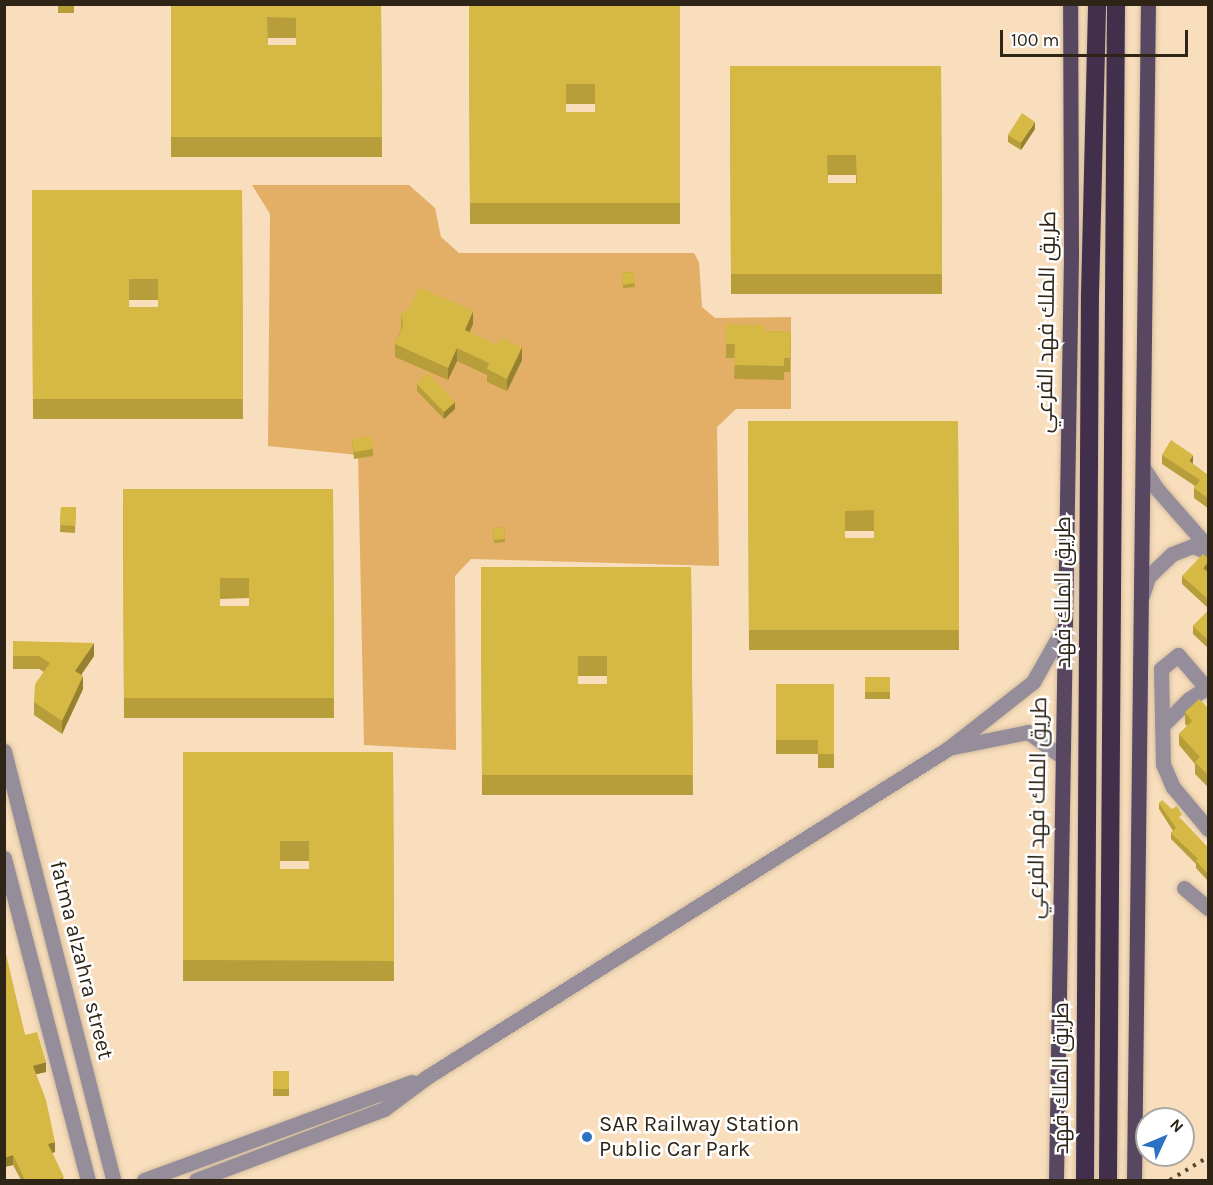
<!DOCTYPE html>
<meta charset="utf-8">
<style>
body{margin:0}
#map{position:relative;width:1213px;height:1185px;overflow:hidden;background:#f8debc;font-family:Karla,Cairo,sans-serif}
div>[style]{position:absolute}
.green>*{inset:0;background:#e3af66}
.roads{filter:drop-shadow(0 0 2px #d4bd9e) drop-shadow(0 0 2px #d4bd9e)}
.minor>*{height:15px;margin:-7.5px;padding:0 7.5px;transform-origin:7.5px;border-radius:7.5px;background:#968d9b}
.major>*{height:15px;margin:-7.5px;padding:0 7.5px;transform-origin:7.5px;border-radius:7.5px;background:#584760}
.highway>*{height:18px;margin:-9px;padding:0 9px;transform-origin:9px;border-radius:9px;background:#422f4b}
.rail>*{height:4px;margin-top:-2px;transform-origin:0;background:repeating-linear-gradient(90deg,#524634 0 3px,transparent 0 9px)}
.wall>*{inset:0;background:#b89e3b}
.shaded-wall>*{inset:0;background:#968130}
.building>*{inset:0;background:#d6b845}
.dots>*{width:16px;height:16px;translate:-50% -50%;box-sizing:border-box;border:3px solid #fff;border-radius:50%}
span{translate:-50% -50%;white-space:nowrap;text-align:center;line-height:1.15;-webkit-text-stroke:5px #fff;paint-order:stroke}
.street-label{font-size:22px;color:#2e2517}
.poi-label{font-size:22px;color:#2e2517}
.left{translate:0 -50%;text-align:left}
.frame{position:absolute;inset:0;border:6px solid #2e2517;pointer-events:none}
.north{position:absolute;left:1135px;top:1107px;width:60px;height:60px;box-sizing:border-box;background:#fff;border:2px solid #aba8a2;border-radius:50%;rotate:46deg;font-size:16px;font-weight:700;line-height:24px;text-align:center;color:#2e2517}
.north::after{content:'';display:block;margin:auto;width:21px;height:27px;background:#2c72c3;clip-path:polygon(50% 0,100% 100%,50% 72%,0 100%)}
.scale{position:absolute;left:1000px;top:30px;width:188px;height:27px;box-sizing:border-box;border:3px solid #2e2517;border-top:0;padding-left:8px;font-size:18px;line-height:21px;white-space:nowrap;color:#2e2517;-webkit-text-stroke:4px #fff;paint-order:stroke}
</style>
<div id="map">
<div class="green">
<div style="clip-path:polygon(252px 185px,409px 185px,435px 208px,441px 237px,459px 253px,694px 253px,699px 262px,702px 307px,715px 318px,791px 317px,791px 409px,736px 409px,717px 427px,719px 566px,471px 559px,455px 576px,456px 750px,364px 745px,358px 455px,268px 446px,270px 214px)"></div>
</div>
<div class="roads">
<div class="minor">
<div style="left:1144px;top:469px;width:24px;rotate:57deg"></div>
<div style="left:1157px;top:489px;width:77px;rotate:48.7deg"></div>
<div style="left:1142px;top:596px;width:20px;rotate:-72deg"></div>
<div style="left:1148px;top:577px;width:33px;rotate:-44deg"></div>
<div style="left:1172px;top:554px;width:22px;rotate:-21deg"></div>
<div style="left:1193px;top:546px;width:16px;rotate:22deg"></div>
<div style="left:1208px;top:690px;width:46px;rotate:-130.6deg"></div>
<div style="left:1178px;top:655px;width:22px;rotate:141deg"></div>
<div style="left:1161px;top:669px;width:95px;rotate:88.8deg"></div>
<div style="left:1163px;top:764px;width:25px;rotate:67deg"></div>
<div style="left:1173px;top:787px;width:55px;rotate:50.2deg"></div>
<div style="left:1162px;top:726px;width:38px;rotate:-45deg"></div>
<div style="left:1189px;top:699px;width:20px;rotate:-33deg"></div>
<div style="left:4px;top:751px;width:443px;rotate:75.7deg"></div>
<div style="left:1061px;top:756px;width:41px;rotate:-144deg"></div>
<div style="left:1028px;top:732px;width:81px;rotate:168.6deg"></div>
<div style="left:949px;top:748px;width:107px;rotate:-38.2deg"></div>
<div style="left:1033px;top:682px;width:63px;rotate:-60.6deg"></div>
<div style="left:4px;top:858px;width:333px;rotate:75.4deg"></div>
<div style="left:1184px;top:888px;width:31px;rotate:40deg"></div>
<div style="left:144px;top:1180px;width:285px;rotate:-20.1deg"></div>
<div style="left:196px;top:1180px;width:201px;rotate:-20.7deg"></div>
<div style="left:384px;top:1109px;width:54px;rotate:-36.7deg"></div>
<div style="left:427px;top:1077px;width:617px;rotate:-32.22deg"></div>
</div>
<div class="major">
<div style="left:1056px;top:1180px;width:926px;rotate:-89.07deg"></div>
<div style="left:1071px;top:254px;width:250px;rotate:-90.2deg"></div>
<div style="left:1134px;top:1180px;width:1176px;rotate:-89.32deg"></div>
</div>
<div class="highway">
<div style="left:1085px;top:1180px;width:885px;rotate:-89.68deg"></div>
<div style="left:1090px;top:295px;width:291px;rotate:-88.6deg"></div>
<div style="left:1108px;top:1180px;width:1176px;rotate:-89.61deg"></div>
</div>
</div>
<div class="rail">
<div style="left:1170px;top:1180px;width:44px;rotate:-31.2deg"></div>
</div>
<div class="wall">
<div style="clip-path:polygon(58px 4px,74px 4px,74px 13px,58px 13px)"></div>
<div style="clip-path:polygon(evenodd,171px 4px,381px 4px,382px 157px,171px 157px,171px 4px,268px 38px,296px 38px,296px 45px,268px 45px,268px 38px)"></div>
<div style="clip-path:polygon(evenodd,469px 4px,680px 4px,680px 224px,470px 224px,469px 4px,566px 104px,595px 104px,595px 112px,566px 112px,566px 104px)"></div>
<div style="clip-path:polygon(evenodd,730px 66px,941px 66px,942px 294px,731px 294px,730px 66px,828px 175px,856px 175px,856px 183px,828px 183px,828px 175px)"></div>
<div style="clip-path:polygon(1035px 129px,1021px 150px,1008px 142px,1008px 135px)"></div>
<div style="clip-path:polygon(evenodd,32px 190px,242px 190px,243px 419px,33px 419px,32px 190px,129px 300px,158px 300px,158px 307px,129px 307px,129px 300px)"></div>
<div style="clip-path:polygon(633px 272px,635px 287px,623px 288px,622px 273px)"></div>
<div style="clip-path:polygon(401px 314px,473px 324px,469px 332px,522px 360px,507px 391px,487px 382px,487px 375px,457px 361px,448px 380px,395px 357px,395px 344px,401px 329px)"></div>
<div style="clip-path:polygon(726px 324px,764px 331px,791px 332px,790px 372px,784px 372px,784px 380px,734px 379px,735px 358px,726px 358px)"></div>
<div style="clip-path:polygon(417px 384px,455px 409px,444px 419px,417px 391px)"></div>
<div style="clip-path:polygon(evenodd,748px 421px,958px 421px,959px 650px,749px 650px,748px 421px,845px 531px,874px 531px,874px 538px,845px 538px,845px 531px)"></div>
<div style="clip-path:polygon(352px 439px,373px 449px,373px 456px,354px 459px)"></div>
<div style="clip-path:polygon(1162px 455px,1193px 464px,1209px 476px,1209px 509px,1194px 498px,1194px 488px,1195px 486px,1162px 464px)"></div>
<div style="clip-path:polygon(evenodd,123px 489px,333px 489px,334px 718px,124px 718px,123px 489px,249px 598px,249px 606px,220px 606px,220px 599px,249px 598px)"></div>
<div style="clip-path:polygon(61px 507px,76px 507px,75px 533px,60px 532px)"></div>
<div style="clip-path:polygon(504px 527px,505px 542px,494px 543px,493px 528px)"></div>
<div style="clip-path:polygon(evenodd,481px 567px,691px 567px,693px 795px,482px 795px,481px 567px,578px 676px,607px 676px,607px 684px,578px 684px,578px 676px)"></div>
<div style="clip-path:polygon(1207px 571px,1209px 573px,1209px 609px,1182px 584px,1182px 576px)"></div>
<div style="clip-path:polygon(1209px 610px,1209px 649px,1193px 634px,1193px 626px)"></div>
<div style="clip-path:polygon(13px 641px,94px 656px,81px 675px,83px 689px,62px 734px,34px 715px,34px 702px,44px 672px,39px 669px,13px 669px)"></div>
<div style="clip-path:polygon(865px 677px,890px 677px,890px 699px,865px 699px)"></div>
<div style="clip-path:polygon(776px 684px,834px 684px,834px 768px,818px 768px,818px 754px,776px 754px)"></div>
<div style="clip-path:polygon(1209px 709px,1209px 788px,1195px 774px,1195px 764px,1179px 745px,1179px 734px,1187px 726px,1185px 724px,1185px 712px)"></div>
<div style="clip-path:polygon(evenodd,183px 752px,393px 752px,394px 981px,183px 981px,183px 752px,280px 861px,309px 861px,309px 869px,280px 869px,280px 861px)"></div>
<div style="clip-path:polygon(1159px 803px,1182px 820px,1209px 849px,1209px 882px,1196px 868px,1196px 864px,1171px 839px,1171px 833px,1173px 831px,1159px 809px)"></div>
<div style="clip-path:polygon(4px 954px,25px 1035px,46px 1072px,36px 1074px,55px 1152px,52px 1153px,64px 1180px,21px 1180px,13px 1165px,4px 1167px)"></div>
<div style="clip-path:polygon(273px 1071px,289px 1071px,289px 1096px,273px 1096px)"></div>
</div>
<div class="shaded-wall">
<div style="clip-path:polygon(1035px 122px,1035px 129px,1021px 150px,1021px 143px)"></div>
<div style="clip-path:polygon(473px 311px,473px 324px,465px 343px,465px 330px)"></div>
<div style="clip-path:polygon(522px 347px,522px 360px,507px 391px,507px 379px)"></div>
<div style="clip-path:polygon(457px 348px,457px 361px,448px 380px,448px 368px)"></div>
<div style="clip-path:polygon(455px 402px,455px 409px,444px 419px,444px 412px)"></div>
<div style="clip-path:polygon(1193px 455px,1193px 464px,1189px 461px)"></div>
<div style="clip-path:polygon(1209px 561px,1209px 570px,1203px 576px,1203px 568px)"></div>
<div style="clip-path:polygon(94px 643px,94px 656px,75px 684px,75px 671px)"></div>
<div style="clip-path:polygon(83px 676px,83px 689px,62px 734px,62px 721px)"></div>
<div style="clip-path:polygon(46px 1062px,46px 1072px,33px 1075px,33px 1066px)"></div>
<div style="clip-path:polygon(55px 1142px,55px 1152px,48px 1154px,48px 1144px)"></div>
<div style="clip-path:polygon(13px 1155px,13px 1165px,4px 1167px,4px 1158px)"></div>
</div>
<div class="building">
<div style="clip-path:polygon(58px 4px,74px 4px,74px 6px,58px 6px)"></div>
<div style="clip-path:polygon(evenodd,171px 4px,381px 4px,382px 137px,171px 137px,171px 4px,267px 17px,296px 18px,296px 45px,268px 45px,267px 17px)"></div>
<div style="clip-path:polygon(evenodd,469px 4px,680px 4px,680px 203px,470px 203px,469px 4px,566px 84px,595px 84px,595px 112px,566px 112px,566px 84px)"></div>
<div style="clip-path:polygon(evenodd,730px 66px,941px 66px,942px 274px,731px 274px,730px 66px,827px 155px,856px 155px,857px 183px,828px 183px,827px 155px)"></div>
<div style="clip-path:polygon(1022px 113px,1035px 122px,1021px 143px,1008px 135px)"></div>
<div style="clip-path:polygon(evenodd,32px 190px,242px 190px,243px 399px,33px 399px,32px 190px,129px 279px,158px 279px,158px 307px,129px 307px,129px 279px)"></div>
<div style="clip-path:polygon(633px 272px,635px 283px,623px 285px,622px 273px)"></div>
<div style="clip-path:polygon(419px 287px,473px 311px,465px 330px,497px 345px,501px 338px,522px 347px,507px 379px,487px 369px,489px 363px,457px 348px,448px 368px,395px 344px,403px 326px,401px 314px,410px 308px)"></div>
<div style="clip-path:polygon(726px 324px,764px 325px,764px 331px,791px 332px,790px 358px,784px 358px,784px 366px,734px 365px,735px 344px,726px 344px)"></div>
<div style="clip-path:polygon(428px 373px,455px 402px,444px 412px,417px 384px)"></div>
<div style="clip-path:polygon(evenodd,748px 421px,958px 421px,959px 630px,749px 630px,748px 421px,874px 510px,874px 538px,845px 538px,845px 511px,874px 510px)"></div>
<div style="clip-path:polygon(371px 436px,373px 449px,354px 452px,352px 439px)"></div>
<div style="clip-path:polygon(1171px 440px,1193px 455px,1189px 461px,1209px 476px,1209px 499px,1194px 488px,1200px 480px,1162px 455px)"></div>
<div style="clip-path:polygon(evenodd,123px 489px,333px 489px,334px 698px,124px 698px,123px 489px,220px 578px,249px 578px,249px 606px,220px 606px,220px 578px)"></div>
<div style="clip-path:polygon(61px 507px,76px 507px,75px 526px,60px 525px)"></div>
<div style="clip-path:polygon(504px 527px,505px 539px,494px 540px,493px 528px)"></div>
<div style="clip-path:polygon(1203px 554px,1209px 559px,1209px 561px,1203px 568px,1209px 573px,1209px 600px,1182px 576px)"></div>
<div style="clip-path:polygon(evenodd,481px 567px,691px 567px,693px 775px,482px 775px,481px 567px,578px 656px,607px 656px,607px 684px,578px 684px,578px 656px)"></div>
<div style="clip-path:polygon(1209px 610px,1209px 641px,1193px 626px)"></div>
<div style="clip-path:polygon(13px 641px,94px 643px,75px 671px,83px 676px,62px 721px,34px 702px,35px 684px,50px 663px,39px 656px,13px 656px)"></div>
<div style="clip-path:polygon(865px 677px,890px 677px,890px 692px,865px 692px)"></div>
<div style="clip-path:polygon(776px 684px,834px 684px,834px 754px,818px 754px,818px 740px,776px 740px)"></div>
<div style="clip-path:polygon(1199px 699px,1209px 709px,1209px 776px,1195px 762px,1200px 757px,1179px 734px,1192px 721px,1185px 712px)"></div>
<div style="clip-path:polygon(evenodd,183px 752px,393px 752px,394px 961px,183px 960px,183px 752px,280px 841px,309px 841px,309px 869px,280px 869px,280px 841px)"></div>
<div style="clip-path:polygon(1162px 800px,1172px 809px,1177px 806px,1182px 815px,1179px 817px,1209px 849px,1209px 875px,1196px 861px,1198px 859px,1171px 833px,1176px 828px,1159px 803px)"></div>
<div style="clip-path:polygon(4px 954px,6px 954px,25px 1035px,37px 1032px,46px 1062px,33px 1066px,46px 1100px,55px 1142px,48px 1144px,64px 1177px,56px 1180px,25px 1180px,13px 1155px,4px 1158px)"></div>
<div style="clip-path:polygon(273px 1071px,289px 1071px,289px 1089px,273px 1089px)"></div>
</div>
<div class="dots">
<div style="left:587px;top:1137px;background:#2c72c3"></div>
</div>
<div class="street-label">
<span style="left:1047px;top:322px;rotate:-89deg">طريق الملك فهد الفرعي</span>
<span style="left:1064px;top:592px;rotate:-90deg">طريق الملك فهد</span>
<span style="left:1038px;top:808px;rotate:-89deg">طريق الملك فهد الفرعي</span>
<span style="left:81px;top:960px;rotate:76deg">fatma alzahra street</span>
<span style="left:1062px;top:1078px;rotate:-90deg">طريق الملك فهد</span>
</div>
<div class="poi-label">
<span class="left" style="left:599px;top:1137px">SAR Railway Station<br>Public Car Park</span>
</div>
<div class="frame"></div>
<div class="north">N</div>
<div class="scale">100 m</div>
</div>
